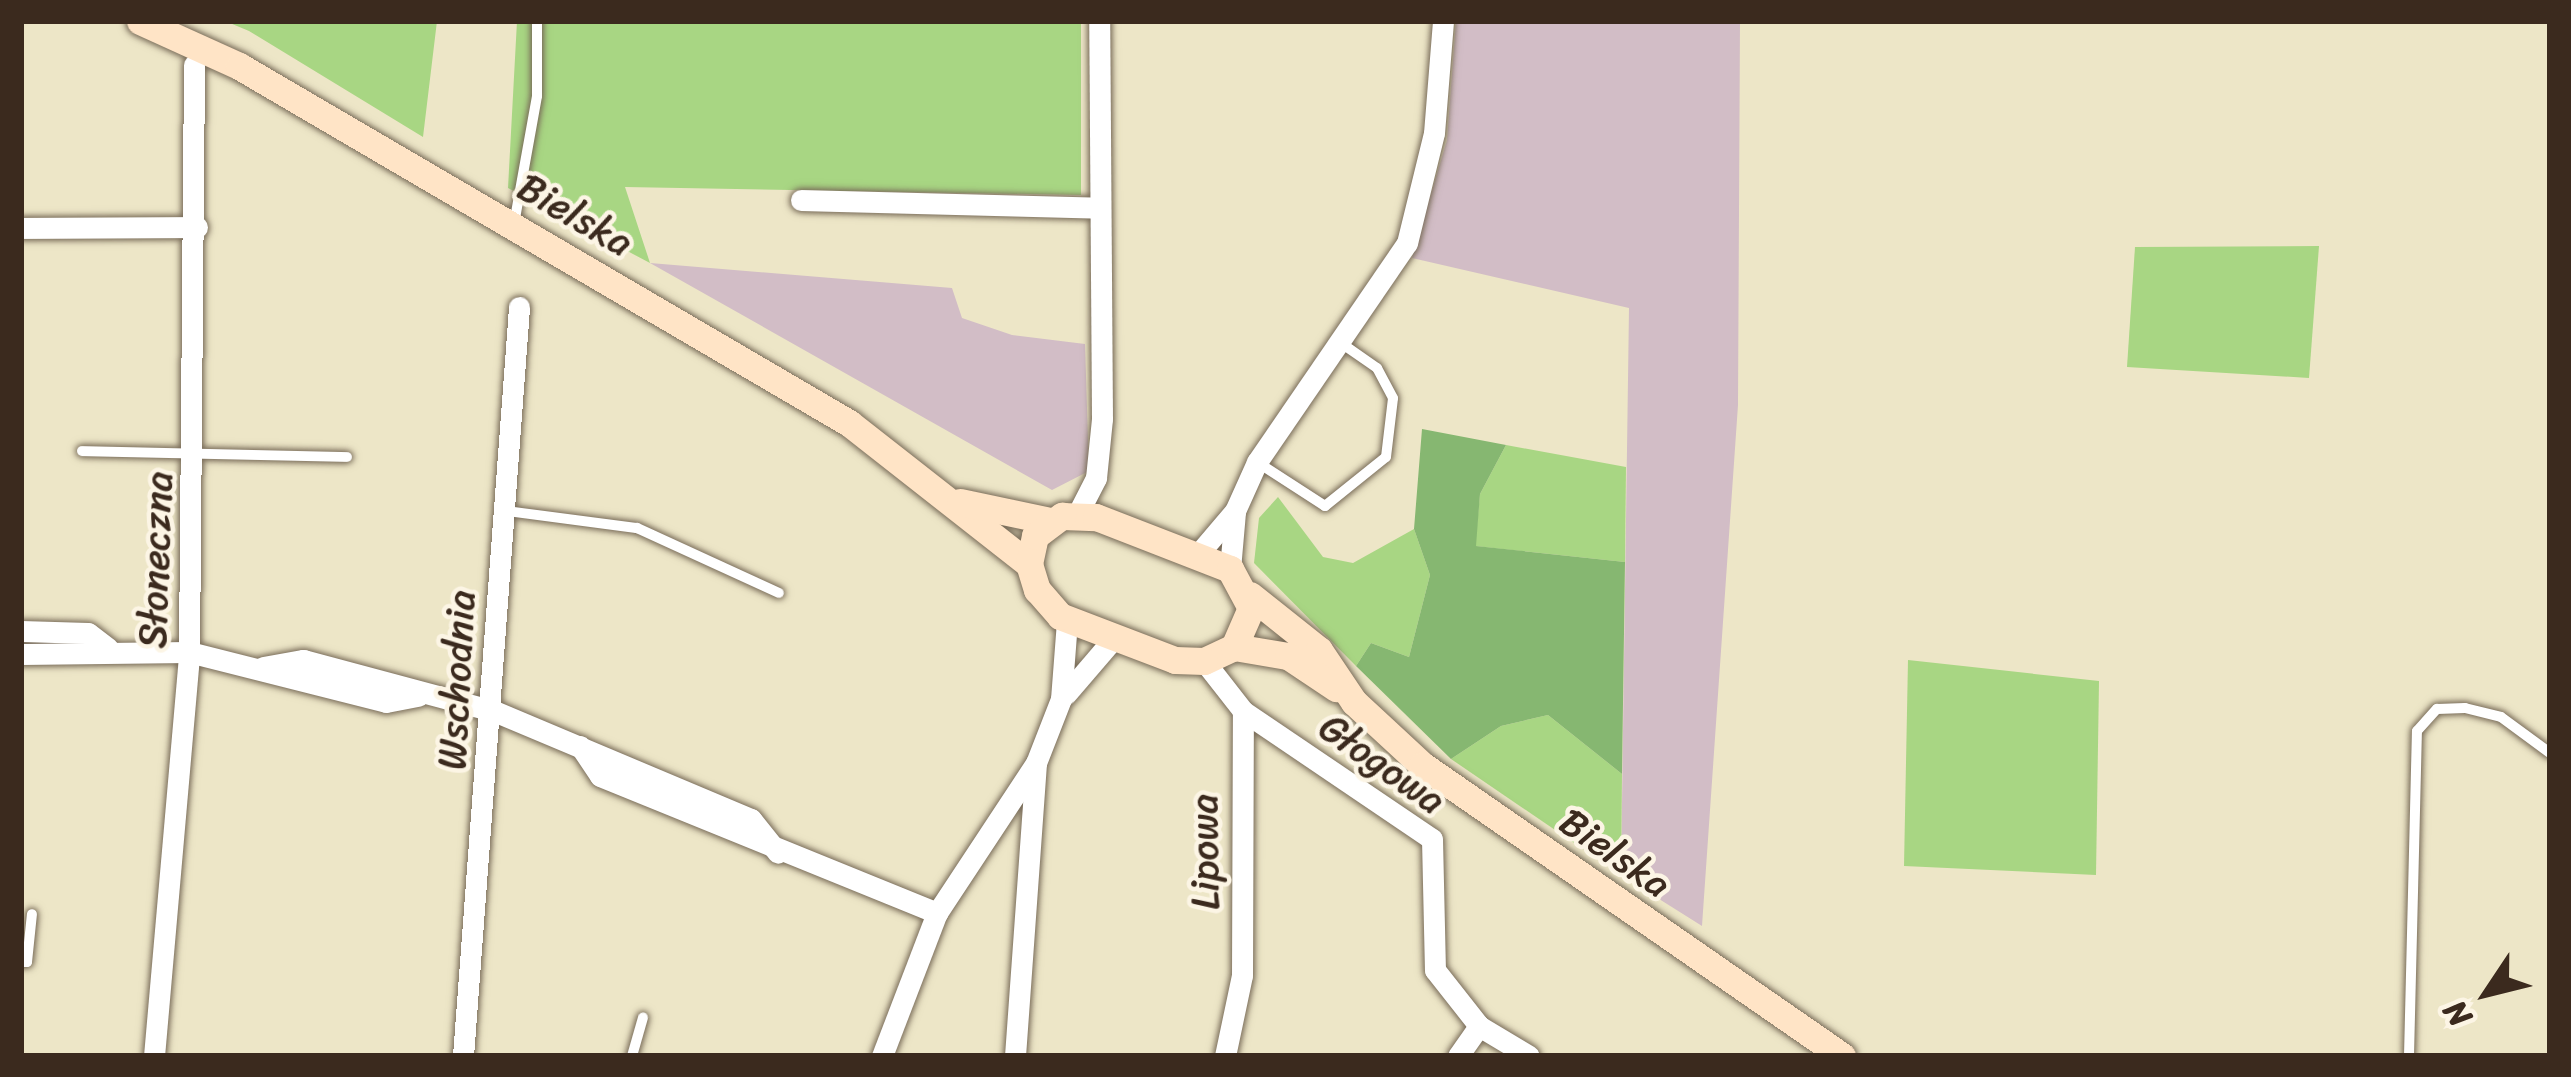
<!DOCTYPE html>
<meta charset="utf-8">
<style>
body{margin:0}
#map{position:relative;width:2571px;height:1077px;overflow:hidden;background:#ede6c7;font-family:Sriracha,sans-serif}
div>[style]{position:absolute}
.industrial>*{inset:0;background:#d2bdc6}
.green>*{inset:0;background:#a8d683}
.forest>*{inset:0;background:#86b771}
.roads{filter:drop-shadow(0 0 3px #796c59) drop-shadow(0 0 3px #796c59)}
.service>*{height:10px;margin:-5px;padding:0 5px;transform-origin:5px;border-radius:5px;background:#fff}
.minor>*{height:21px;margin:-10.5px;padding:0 10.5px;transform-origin:10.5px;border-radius:10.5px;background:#fff}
.secondary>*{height:27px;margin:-13.5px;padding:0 13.5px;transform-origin:13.5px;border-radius:13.5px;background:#ffe4c6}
span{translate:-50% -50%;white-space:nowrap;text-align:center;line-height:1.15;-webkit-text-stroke:9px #fcf5e5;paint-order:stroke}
.street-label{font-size:39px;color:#3b2a1e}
.frame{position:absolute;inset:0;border:24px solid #3b2a1e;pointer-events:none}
.north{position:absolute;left:2427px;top:933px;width:120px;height:120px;-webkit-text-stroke:9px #fcf5e5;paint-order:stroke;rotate:235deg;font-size:33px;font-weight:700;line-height:48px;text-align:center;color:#3b2a1e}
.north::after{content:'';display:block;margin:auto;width:42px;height:54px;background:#3b2a1e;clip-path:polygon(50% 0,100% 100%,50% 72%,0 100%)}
</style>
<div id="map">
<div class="industrial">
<div style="clip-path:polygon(1456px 21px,1740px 21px,1738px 405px,1702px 926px,1621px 875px,1629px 308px,1412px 258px,1447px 140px)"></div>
<div style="clip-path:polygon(650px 263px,952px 288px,962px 318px,1012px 335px,1085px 344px,1089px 471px,1052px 490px)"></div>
</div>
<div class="green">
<div style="clip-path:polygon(225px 21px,437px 21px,423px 137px,249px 31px)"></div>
<div style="clip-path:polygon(517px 21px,1081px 21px,1081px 195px,625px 187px,650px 263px,508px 188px)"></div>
<div style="clip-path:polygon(2319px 246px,2309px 378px,2127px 367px,2135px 247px)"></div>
<div style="clip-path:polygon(1506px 445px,1626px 467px,1625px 562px,1475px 546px,1480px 494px)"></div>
<div style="clip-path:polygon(1278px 497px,1323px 557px,1353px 563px,1414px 529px,1430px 575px,1409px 657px,1371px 643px,1356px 666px,1254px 563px,1259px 518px)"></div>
<div style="clip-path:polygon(1908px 660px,2099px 681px,2096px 875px,1904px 866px)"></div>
<div style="clip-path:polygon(1548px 715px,1622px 774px,1621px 875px,1451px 759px,1501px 726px)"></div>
</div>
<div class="forest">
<div style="clip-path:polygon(1422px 429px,1506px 445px,1480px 494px,1476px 546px,1625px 562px,1622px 774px,1548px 715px,1501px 726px,1451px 759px,1356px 666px,1371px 643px,1409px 657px,1430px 575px,1414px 529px)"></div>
</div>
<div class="roads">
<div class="service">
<div style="left:514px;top:224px;width:130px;rotate:-79.8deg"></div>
<div style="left:537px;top:96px;width:75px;rotate:-90deg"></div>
<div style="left:82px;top:451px;width:265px;rotate:1.3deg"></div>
<div style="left:1257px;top:462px;width:81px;rotate:32.9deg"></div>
<div style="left:1325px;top:506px;width:78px;rotate:-38.8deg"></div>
<div style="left:1386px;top:457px;width:59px;rotate:-83.2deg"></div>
<div style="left:1393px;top:398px;width:34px;rotate:-118deg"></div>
<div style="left:1377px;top:368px;width:44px;rotate:-145.2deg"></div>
<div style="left:507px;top:511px;width:131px;rotate:7.5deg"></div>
<div style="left:637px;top:528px;width:156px;rotate:24.6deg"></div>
<div style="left:21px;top:962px;width:6px"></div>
<div style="left:27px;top:962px;width:48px;rotate:-84.1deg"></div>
<div style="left:632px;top:1056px;width:40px;rotate:-74deg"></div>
<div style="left:2409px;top:1056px;width:325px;rotate:-88.6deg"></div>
<div style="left:2417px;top:731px;width:30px;rotate:-48deg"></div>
<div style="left:2437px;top:709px;width:28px;rotate:-2deg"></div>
<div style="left:2465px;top:708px;width:37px;rotate:14deg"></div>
<div style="left:2501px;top:717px;width:61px;rotate:36.3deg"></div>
</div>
<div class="minor">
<div style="left:801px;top:200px;width:299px;rotate:1.5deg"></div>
<div style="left:21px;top:228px;width:176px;rotate:-0.3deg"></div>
<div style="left:1077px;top:515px;width:42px;rotate:-62.8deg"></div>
<div style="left:1096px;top:478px;width:59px;rotate:-84.2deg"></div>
<div style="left:1102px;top:419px;width:398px;rotate:-90.4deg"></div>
<div style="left:1200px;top:552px;width:54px;rotate:-49.5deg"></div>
<div style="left:1235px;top:511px;width:54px;rotate:-65.8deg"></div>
<div style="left:1257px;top:462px;width:265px;rotate:-55.6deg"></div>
<div style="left:1407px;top:243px;width:113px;rotate:-76.2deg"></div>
<div style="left:1434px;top:133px;width:112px;rotate:-85.4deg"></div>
<div style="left:1230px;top:569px;width:57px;rotate:-85deg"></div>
<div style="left:21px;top:631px;width:67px;rotate:1.7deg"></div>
<div style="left:88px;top:633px;width:25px;rotate:37deg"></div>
<div style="left:21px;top:654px;width:168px;rotate:-0.7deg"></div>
<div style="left:189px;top:652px;width:203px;rotate:14.2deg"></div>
<div style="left:386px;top:702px;width:33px;rotate:-11deg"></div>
<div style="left:1204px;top:661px;width:63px;rotate:52deg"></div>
<div style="left:1243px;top:711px;width:228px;rotate:34.1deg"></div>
<div style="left:1432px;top:839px;width:131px;rotate:88.7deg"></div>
<div style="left:1435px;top:970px;width:71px;rotate:51.8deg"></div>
<div style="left:263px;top:667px;width:41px;rotate:-9.9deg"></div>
<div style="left:303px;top:660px;width:198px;rotate:15deg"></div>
<div style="left:494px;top:711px;width:279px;rotate:22.8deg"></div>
<div style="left:751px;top:819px;width:43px;rotate:51.5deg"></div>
<div style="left:1066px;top:694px;width:74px;rotate:-49.4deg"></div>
<div style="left:580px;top:746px;width:36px;rotate:56deg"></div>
<div style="left:600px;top:776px;width:364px;rotate:22.1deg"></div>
<div style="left:154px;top:1056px;width:406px;rotate:-85deg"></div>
<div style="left:189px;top:652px;width:587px;rotate:-89.51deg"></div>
<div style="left:463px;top:1056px;width:751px;rotate:-85.72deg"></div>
<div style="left:882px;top:1056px;width:153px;rotate:-69deg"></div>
<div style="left:937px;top:913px;width:180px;rotate:-56.6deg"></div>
<div style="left:1036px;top:763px;width:69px;rotate:-68.7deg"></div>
<div style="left:1061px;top:699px;width:78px;rotate:-85.6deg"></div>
<div style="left:1015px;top:1056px;width:294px;rotate:-85.9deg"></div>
<div style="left:1225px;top:1056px;width:83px;rotate:-78.1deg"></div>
<div style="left:1242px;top:975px;width:264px;rotate:-89.8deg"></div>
<div style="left:1458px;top:1056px;width:37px;rotate:-55deg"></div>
<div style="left:1479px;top:1026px;width:58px;rotate:31deg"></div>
</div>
<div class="secondary">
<div style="left:140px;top:21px;width:109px;rotate:24.4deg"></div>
<div style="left:239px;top:66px;width:707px;rotate:30.34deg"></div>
<div style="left:849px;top:423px;width:229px;rotate:38.1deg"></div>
<div style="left:960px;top:502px;width:92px;rotate:11.9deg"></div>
<div style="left:1062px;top:516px;width:34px;rotate:2deg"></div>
<div style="left:1096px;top:517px;width:144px;rotate:21.2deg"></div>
<div style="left:1230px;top:569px;width:44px;rotate:61.7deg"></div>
<div style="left:1251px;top:608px;width:43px;rotate:113.6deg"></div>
<div style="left:1234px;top:647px;width:33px;rotate:155deg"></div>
<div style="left:1204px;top:661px;width:29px;rotate:-178deg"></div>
<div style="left:1175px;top:660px;width:123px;rotate:-159.1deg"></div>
<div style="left:1060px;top:616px;width:35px;rotate:-131deg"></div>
<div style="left:1037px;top:590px;width:27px;rotate:-107deg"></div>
<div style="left:1029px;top:564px;width:29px;rotate:-78deg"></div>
<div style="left:1035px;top:536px;width:34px;rotate:-37deg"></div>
<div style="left:1250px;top:595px;width:88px;rotate:38.6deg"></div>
<div style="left:1319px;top:650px;width:63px;rotate:56.1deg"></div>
<div style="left:1354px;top:702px;width:93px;rotate:42.8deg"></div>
<div style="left:1422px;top:765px;width:511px;rotate:34.72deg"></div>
<div style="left:1234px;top:647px;width:55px;rotate:9.5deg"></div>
<div style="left:1288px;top:656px;width:58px;rotate:33.7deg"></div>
</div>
</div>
<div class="street-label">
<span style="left:575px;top:215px;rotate:30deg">Bielska</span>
<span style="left:156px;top:560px;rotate:-88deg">Słoneczna</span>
<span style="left:457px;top:680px;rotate:-87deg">Wschodnia</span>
<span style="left:1382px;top:764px;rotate:35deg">Głogowa</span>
<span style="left:1205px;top:852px;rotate:-91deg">Lipowa</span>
<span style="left:1615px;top:853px;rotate:35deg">Bielska</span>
</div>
<div class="frame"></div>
<div class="north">N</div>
</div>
